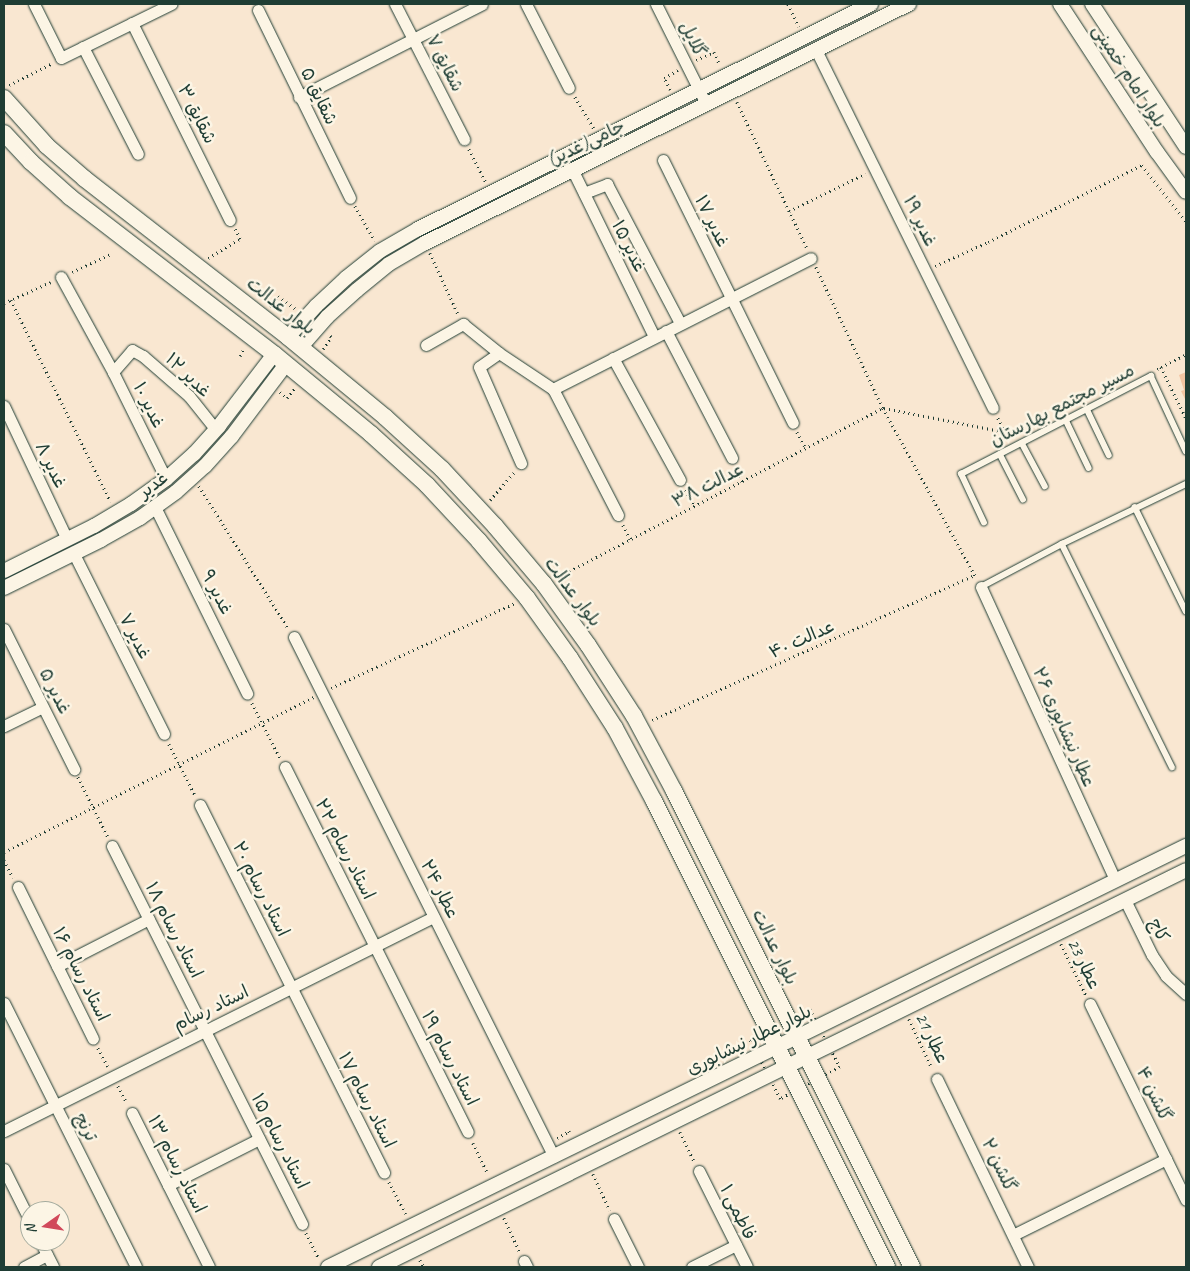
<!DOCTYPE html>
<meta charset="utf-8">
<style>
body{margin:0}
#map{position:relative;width:1190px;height:1271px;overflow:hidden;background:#f9e7d1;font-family:Caveat,"Playpen Sans Arabic",sans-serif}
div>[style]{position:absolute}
.building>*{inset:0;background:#f2c5a2}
.path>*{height:2.5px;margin-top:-1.25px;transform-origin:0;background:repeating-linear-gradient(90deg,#1f3d34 0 1px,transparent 0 5px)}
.roads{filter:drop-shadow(0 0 1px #1f3d34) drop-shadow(0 0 1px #1f3d34)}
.service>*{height:5.5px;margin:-2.75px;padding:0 2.75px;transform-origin:2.75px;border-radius:2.75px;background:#fcf5e5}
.minor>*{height:11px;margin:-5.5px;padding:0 5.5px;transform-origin:5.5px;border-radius:5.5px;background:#fcf5e5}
.tertiary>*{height:14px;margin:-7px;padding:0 7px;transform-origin:7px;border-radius:7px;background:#fcf5e5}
.secondary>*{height:16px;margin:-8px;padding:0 8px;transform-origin:8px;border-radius:8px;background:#fcf5e5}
span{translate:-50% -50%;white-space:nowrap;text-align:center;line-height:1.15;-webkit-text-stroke:5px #fcf5e5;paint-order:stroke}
.street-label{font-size:18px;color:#1f3d34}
.frame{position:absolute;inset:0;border:5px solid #1f3d34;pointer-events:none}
.north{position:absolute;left:20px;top:1201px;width:50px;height:50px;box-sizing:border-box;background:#fcf5e5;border:1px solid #a4ab9e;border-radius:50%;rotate:257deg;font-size:14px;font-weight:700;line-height:20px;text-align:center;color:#1f3d34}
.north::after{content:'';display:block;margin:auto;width:18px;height:22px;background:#d1495b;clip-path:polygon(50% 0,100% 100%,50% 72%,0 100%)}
</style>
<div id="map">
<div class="building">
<div style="clip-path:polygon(1186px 372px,1186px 401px,1181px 391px,1184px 390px,1179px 375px)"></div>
</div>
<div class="path">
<div style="left:788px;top:4px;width:25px;rotate:64deg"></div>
<div style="left:696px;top:60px;width:20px;rotate:-24deg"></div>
<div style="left:714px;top:52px;width:14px;rotate:65deg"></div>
<div style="left:9px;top:85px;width:47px;rotate:-26.6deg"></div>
<div style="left:670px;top:90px;width:13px;rotate:-117deg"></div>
<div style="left:664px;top:78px;width:16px;rotate:-30deg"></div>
<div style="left:575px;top:97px;width:37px;rotate:59deg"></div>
<div style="left:737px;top:102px;width:162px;rotate:64.4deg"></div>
<div style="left:469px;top:149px;width:37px;rotate:63deg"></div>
<div style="left:355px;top:206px;width:40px;rotate:60.3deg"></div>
<div style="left:789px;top:211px;width:85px;rotate:-26deg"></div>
<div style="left:430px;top:253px;width:67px;rotate:65.3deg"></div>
<div style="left:208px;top:258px;width:37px;rotate:-31deg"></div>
<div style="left:240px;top:239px;width:11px;rotate:-117deg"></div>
<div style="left:935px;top:266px;width:58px;rotate:-24.4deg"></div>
<div style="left:988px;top:242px;width:172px;rotate:-26.6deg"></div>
<div style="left:1142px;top:165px;width:72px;rotate:52.3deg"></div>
<div style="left:816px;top:267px;width:156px;rotate:64.6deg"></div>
<div style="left:883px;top:408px;width:193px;rotate:61.2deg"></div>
<div style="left:72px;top:272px;width:43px;rotate:-24.8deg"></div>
<div style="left:11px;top:300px;width:225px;rotate:63.7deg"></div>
<div style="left:4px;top:303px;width:51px;rotate:-24.1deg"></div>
<div style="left:270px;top:307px;width:14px;rotate:-54deg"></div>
<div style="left:278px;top:296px;width:24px;rotate:36deg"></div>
<div style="left:323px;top:349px;width:14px;rotate:-56deg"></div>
<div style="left:331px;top:337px;width:3px;rotate:-135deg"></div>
<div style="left:240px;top:356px;width:9px;rotate:-63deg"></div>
<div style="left:1161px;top:367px;width:28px;rotate:-27deg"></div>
<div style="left:1157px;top:369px;width:4px;rotate:-27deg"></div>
<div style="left:1161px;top:367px;width:57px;rotate:63.9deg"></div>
<div style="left:280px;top:392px;width:9px;rotate:41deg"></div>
<div style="left:287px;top:398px;width:13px;rotate:-51deg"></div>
<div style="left:884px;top:408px;width:134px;rotate:11.2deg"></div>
<div style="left:1015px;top:434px;width:11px;rotate:-22deg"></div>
<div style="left:998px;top:418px;width:16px;rotate:63deg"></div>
<div style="left:797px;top:432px;width:18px;rotate:61deg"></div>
<div style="left:736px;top:467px;width:16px;rotate:68deg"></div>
<div style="left:199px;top:486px;width:168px;rotate:57.9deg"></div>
<div style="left:685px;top:490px;width:19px;rotate:58deg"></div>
<div style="left:490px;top:500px;width:37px;rotate:-49deg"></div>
<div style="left:623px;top:525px;width:16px;rotate:63deg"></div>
<div style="left:556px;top:578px;width:369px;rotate:-27.5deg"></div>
<div style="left:331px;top:688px;width:203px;rotate:-24.8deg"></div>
<div style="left:252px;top:703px;width:62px;rotate:63deg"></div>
<div style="left:652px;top:720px;width:354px;rotate:-24.2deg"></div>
<div style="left:169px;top:744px;width:57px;rotate:63deg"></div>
<div style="left:78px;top:777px;width:67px;rotate:63.4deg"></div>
<div style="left:4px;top:852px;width:346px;rotate:-26.6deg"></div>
<div style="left:4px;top:860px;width:20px;rotate:63deg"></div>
<div style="left:1061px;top:944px;width:57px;rotate:63.9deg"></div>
<div style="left:810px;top:1009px;width:65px;rotate:62.7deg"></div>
<div style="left:840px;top:1067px;width:68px;rotate:151.9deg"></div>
<div style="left:780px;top:1099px;width:66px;rotate:-117deg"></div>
<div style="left:750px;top:1040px;width:68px;rotate:-27.3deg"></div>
<div style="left:909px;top:1019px;width:54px;rotate:64.9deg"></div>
<div style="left:98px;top:1048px;width:21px;rotate:62deg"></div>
<div style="left:118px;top:1086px;width:19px;rotate:62deg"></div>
<div style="left:680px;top:1132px;width:32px;rotate:64deg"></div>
<div style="left:557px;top:1138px;width:14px;rotate:-30deg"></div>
<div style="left:569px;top:1131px;width:4px;rotate:63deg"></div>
<div style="left:473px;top:1143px;width:34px;rotate:64deg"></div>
<div style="left:593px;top:1174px;width:40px;rotate:65deg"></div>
<div style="left:389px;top:1182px;width:36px;rotate:62deg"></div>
<div style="left:504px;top:1218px;width:38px;rotate:65deg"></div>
<div style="left:306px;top:1233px;width:29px;rotate:63deg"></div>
<div style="left:420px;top:1260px;width:8px;rotate:60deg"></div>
</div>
<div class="roads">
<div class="service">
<div style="left:1087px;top:409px;width:51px;rotate:64.4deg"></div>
<div style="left:1066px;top:420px;width:53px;rotate:64.4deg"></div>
<div style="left:1022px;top:443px;width:49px;rotate:61.9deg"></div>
<div style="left:1000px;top:454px;width:51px;rotate:62.9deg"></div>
<div style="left:1135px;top:507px;width:116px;rotate:63.9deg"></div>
<div style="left:984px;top:523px;width:54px;rotate:-115.1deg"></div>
<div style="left:961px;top:474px;width:214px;rotate:-27.3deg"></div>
<div style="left:1151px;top:376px;width:83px;rotate:65deg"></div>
<div style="left:1062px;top:544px;width:249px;rotate:63.7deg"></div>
<div style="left:981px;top:587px;width:92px;rotate:-28deg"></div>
<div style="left:1062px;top:544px;width:138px;rotate:-25.8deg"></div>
</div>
<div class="minor">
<div style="left:34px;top:4px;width:60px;rotate:63.4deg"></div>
<div style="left:61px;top:58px;width:123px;rotate:-26.1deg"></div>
<div style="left:395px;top:4px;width:152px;rotate:62.9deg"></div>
<div style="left:526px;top:4px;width:94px;rotate:62.9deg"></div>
<div style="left:656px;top:4px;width:112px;rotate:63.4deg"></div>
<div style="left:258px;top:10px;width:209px;rotate:63.9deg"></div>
<div style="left:132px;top:23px;width:220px;rotate:63.6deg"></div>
<div style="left:83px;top:47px;width:120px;rotate:62.8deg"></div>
<div style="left:816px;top:50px;width:399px;rotate:63.7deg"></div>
<div style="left:299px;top:97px;width:205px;rotate:-26.9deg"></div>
<div style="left:663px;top:160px;width:293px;rotate:63.7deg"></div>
<div style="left:573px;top:171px;width:184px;rotate:63.9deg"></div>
<div style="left:584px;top:193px;width:25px;rotate:-21deg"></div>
<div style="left:607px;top:184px;width:157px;rotate:62.3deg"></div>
<div style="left:61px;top:277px;width:108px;rotate:61.3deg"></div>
<div style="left:666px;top:331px;width:143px;rotate:62.5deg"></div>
<div style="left:426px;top:345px;width:43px;rotate:-29.6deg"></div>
<div style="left:463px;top:324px;width:46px;rotate:38.9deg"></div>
<div style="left:499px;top:353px;width:65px;rotate:33.7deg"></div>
<div style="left:499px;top:353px;width:24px;rotate:145deg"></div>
<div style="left:479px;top:367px;width:105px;rotate:66.4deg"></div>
<div style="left:613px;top:358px;width:139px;rotate:61.2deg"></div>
<div style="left:4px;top:406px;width:147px;rotate:64.7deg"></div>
<div style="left:166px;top:479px;width:119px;rotate:-116.4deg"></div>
<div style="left:113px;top:372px;width:29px;rotate:-49deg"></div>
<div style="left:132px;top:350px;width:13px;rotate:29deg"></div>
<div style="left:143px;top:356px;width:61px;rotate:41deg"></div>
<div style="left:189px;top:396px;width:43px;rotate:51.5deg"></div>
<div style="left:155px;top:507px;width:208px;rotate:63.7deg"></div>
<div style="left:618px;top:515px;width:142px;rotate:-117.3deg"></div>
<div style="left:553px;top:389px;width:289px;rotate:-26.9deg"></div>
<div style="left:74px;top:554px;width:201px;rotate:63.4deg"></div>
<div style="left:981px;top:587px;width:322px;rotate:65.4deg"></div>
<div style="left:4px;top:629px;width:157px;rotate:63.4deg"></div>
<div style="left:294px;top:637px;width:581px;rotate:63.43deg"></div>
<div style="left:4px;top:726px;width:43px;rotate:-26deg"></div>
<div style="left:285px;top:767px;width:408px;rotate:63.4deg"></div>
<div style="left:200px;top:805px;width:411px;rotate:63.4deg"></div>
<div style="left:112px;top:846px;width:423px;rotate:63.3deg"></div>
<div style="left:18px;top:887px;width:169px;rotate:63.7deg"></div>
<div style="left:1125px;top:900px;width:61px;rotate:63.9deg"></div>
<div style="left:1152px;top:955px;width:25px;rotate:56deg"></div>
<div style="left:1166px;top:976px;width:27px;rotate:42deg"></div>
<div style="left:57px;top:966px;width:103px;rotate:-27.1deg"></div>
<div style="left:4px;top:1003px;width:295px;rotate:63.4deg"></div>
<div style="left:1090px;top:1004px;width:218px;rotate:63.9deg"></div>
<div style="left:937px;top:1079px;width:209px;rotate:64.2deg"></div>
<div style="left:132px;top:1113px;width:172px;rotate:63.4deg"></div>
<div style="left:4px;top:1131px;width:480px;rotate:-26.5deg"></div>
<div style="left:4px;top:1169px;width:58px;rotate:63.4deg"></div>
<div style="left:699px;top:1171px;width:107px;rotate:63.4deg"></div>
<div style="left:168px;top:1185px;width:102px;rotate:-26.8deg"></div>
<div style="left:614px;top:1219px;width:54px;rotate:63.4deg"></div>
<div style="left:1013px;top:1235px;width:171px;rotate:-26.4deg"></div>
<div style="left:40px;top:1241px;width:29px;rotate:63deg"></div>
<div style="left:524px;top:1261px;width:7px;rotate:63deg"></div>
<div style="left:24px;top:1267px;width:26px;rotate:-28deg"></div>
<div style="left:692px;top:1267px;width:49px;rotate:-26.6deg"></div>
</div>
<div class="tertiary">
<div style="left:1060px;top:4px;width:177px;rotate:56.8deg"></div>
<div style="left:1157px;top:152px;width:49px;rotate:54.1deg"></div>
<div style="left:1092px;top:4px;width:171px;rotate:56.7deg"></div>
<div style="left:288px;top:337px;width:42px;rotate:-47.9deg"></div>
<div style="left:316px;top:306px;width:41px;rotate:-43deg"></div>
<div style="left:346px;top:278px;width:43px;rotate:-38.5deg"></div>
<div style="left:380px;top:251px;width:44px;rotate:-30.1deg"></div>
<div style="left:418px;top:229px;width:506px;rotate:-26.41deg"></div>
<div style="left:301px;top:347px;width:40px;rotate:-49deg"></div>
<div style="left:327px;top:317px;width:40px;rotate:-42deg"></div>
<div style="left:357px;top:290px;width:41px;rotate:-39.1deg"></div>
<div style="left:389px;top:264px;width:42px;rotate:-30.3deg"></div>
<div style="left:425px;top:243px;width:540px;rotate:-26.28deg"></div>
<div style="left:4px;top:571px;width:101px;rotate:-26.6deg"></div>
<div style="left:94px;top:526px;width:43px;rotate:-30.7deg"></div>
<div style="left:131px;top:504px;width:43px;rotate:-35.5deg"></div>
<div style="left:166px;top:479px;width:38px;rotate:-42deg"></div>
<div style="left:194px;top:454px;width:38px;rotate:-48deg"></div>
<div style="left:219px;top:426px;width:91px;rotate:-52.6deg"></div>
<div style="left:4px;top:588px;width:108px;rotate:-26.3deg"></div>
<div style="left:101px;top:540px;width:45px;rotate:-29.4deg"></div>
<div style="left:140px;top:518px;width:44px;rotate:-35.8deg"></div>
<div style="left:176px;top:492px;width:39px;rotate:-42deg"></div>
<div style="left:205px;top:466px;width:40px;rotate:-48deg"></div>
<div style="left:232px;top:436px;width:90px;rotate:-53.1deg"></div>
<div style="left:328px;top:1267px;width:956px;rotate:-26.14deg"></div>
<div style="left:379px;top:1267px;width:899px;rotate:-26.19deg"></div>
</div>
<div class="secondary">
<div style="left:4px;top:98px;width:64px;rotate:48.1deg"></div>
<div style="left:47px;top:146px;width:50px;rotate:41deg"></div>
<div style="left:85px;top:179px;width:257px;rotate:37.9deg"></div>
<div style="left:288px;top:337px;width:126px;rotate:39.5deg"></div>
<div style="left:385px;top:417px;width:77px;rotate:42.4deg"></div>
<div style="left:442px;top:469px;width:78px;rotate:47.1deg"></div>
<div style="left:495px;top:526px;width:76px;rotate:49.8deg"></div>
<div style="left:544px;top:584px;width:75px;rotate:54.2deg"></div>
<div style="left:588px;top:645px;width:85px;rotate:57.1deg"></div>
<div style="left:634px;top:716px;width:85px;rotate:61.9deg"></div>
<div style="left:674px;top:791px;width:532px;rotate:63.43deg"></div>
<div style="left:4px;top:133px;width:40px;rotate:47deg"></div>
<div style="left:31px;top:162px;width:52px;rotate:41.9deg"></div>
<div style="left:70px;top:197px;width:257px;rotate:37.6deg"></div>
<div style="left:274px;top:354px;width:126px;rotate:39.5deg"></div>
<div style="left:371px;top:434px;width:76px;rotate:42.3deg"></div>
<div style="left:427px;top:485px;width:76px;rotate:47.1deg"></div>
<div style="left:479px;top:541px;width:75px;rotate:49.9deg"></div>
<div style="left:527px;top:598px;width:74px;rotate:54.4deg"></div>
<div style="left:570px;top:658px;width:83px;rotate:57.3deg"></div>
<div style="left:615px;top:728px;width:83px;rotate:61.9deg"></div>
<div style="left:654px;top:801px;width:521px;rotate:63.43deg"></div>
</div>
</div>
<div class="street-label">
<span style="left:693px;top:39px;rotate:64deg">گلایل</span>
<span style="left:445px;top:63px;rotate:63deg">شقایق ۷</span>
<span style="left:1129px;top:76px;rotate:57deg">بلوار امام خمینی</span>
<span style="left:319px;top:96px;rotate:64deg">شقایق ۵</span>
<span style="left:197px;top:114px;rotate:63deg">شقایق ۳</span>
<span style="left:586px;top:143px;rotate:-26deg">جامی(غدیر)</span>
<span style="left:712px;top:221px;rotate:64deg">غدیر ۱۷</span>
<span style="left:920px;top:221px;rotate:64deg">غدیر ۱۹</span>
<span style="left:629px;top:246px;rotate:64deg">غدیر ۱۵</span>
<span style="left:281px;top:306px;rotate:38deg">بلوار عدالت</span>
<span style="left:188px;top:375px;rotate:44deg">غدیر ۱۲</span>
<span style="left:149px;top:405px;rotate:64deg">غدیر ۱۰</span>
<span style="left:1062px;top:405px;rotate:-27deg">مسیر مجتمع بهارستان</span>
<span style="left:51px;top:465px;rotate:64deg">غدیر ۸</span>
<span style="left:153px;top:485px;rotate:-37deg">غدیر</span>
<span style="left:708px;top:485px;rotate:-27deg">عدالت ۳۸</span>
<span style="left:217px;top:592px;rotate:63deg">غدیر ۹</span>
<span style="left:573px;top:592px;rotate:53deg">بلوار عدالت</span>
<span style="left:135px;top:636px;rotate:63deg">غدیر ۷</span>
<span style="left:802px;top:639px;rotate:-24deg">عدالت ۴۰</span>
<span style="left:55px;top:691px;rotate:63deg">غدیر ۵</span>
<span style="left:1064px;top:727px;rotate:66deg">عطار نیشابوری ۲۶</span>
<span style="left:345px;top:849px;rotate:63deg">استاد رسام ۲۲</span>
<span style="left:261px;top:889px;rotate:63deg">استاد رسام ۲۰</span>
<span style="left:440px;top:889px;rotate:63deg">عطار ۲۴</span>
<span style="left:174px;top:930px;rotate:63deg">استاد رسام ۱۸</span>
<span style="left:1159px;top:930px;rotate:64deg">کاج</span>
<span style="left:775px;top:947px;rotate:64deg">بلوار عدالت</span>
<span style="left:1084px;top:964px;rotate:64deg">عطار 23</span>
<span style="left:81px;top:974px;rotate:63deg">استاد رسام ۱۶</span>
<span style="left:211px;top:1008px;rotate:-26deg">استاد رسام</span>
<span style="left:932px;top:1038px;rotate:64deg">عطار 21</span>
<span style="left:749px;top:1040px;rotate:-26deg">بلوار عطار نیشابوری</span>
<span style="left:450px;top:1058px;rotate:63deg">استاد رسام ۱۹</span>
<span style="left:1154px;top:1094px;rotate:64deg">گلشن ۴</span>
<span style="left:367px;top:1100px;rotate:63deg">استاد رسام ۱۷</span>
<span style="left:86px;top:1127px;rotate:63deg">ترنج</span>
<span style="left:280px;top:1141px;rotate:63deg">استاد رسام ۱۵</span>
<span style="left:177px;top:1164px;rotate:63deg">استاد رسام ۱۳</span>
<span style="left:999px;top:1165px;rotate:64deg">گلشن ۲</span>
<span style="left:738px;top:1212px;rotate:64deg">فاطمی ۱</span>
</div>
<div class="frame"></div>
<div class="north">N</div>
</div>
